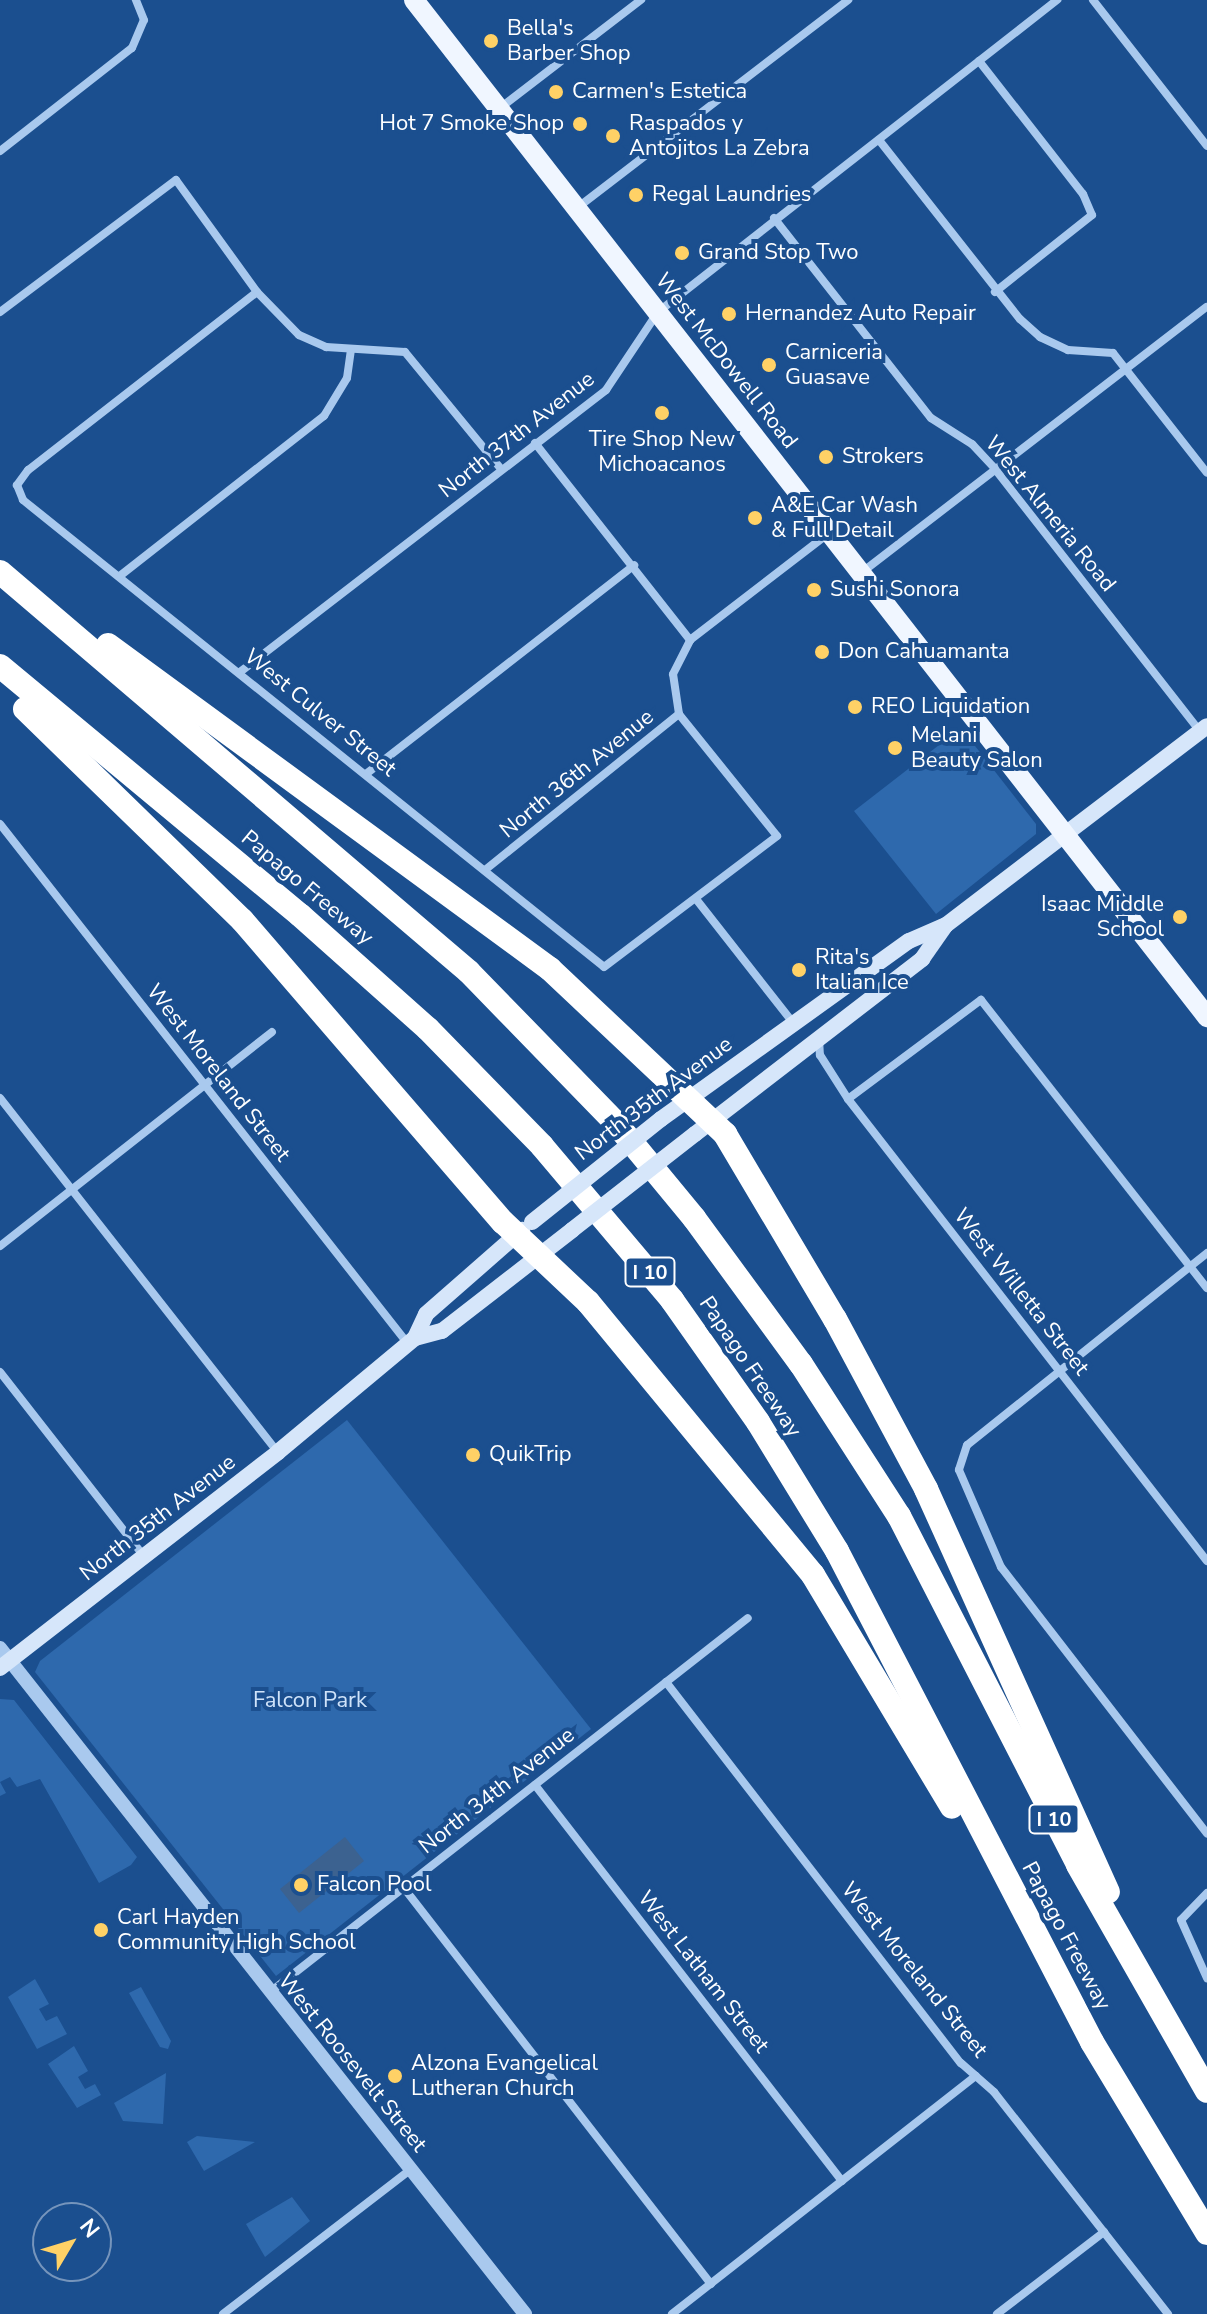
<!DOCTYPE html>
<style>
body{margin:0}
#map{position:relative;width:1207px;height:2314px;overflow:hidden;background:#1b4f8f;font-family:"Nunito Sans",sans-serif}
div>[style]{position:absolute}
.green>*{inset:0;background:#2e69ad}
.water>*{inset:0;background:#3c6290}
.minor>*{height:8px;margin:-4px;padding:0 4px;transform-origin:4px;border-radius:4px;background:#a9c9ee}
.tertiary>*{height:14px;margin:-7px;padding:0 7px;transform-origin:7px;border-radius:7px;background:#a9c9ee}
.secondary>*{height:16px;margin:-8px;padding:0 8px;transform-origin:8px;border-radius:8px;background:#d6e6fa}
.primary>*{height:20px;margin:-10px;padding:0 10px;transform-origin:10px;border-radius:10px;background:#f0f6ff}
.motorway>*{height:24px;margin:-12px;padding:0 12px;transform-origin:12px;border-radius:12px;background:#fff}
.secondary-bridge>*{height:16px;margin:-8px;padding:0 8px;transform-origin:8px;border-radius:8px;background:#d6e6fa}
.dots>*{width:22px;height:22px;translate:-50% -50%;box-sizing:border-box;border:4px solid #1b4f8f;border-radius:50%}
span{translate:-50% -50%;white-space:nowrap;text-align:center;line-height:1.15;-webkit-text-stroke:8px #1b4f8f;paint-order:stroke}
.shield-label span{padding:2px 6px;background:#1b4f8f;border:2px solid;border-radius:6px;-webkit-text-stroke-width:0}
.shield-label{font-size:20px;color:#fff;font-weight:700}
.poi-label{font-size:22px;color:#fff}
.left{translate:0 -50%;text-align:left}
.right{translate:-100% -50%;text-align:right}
.street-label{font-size:22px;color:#fff}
.park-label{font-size:22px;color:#cfe3fa}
.north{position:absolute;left:32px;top:2202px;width:80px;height:80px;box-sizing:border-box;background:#1b4f8f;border:2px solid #7695bc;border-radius:50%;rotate:52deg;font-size:22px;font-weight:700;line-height:32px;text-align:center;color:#fff}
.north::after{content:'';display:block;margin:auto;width:28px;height:36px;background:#ffd166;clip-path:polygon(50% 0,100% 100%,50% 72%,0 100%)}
</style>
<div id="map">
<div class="green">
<div style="clip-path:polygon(961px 728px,1036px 824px,1036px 834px,936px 914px,854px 811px)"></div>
<div style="clip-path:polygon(347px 1420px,591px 1729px,276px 1976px,35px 1672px,40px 1661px)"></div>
<div style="clip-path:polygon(0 1699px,14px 1700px,137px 1857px,131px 1865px,99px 1883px,40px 1779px,17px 1787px,10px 1777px,0 1782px,6px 1793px,0 1796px)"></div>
<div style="clip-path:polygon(35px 1979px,49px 2004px,39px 2009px,46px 2021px,57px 2016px,67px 2034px,37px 2049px,8px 1997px)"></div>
<div style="clip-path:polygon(141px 1987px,171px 2041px,168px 2049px,160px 2047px,129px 1993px)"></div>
<div style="clip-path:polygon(74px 2046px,88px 2071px,78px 2077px,85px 2089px,95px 2084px,101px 2095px,77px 2108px,48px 2064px)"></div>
<div style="clip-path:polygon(166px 2073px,163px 2124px,123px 2121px,114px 2103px)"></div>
<div style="clip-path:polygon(197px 2136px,255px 2142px,204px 2171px,187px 2142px)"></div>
<div style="clip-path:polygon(292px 2197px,310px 2221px,265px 2257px,246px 2224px)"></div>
</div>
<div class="water">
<div style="clip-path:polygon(345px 1837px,364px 1861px,299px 1913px,280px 1889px)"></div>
</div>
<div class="minor">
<div style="left:1093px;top:0;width:185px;rotate:52deg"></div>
<div style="left:979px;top:61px;width:169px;rotate:52deg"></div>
<div style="left:1083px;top:194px;width:23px;rotate:67deg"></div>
<div style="left:1092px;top:215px;width:124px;rotate:141.6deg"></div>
<div style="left:500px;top:108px;width:178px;rotate:-37.5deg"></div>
<div style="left:879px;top:140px;width:228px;rotate:51.8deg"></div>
<div style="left:1020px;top:319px;width:27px;rotate:42deg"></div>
<div style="left:1040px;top:337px;width:31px;rotate:25deg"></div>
<div style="left:1068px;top:350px;width:45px;rotate:3.8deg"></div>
<div style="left:1113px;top:353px;width:152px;rotate:51.9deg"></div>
<div style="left:0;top:151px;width:167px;rotate:-38deg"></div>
<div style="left:132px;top:48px;width:30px;rotate:-67deg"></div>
<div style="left:144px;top:20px;width:22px;rotate:-112deg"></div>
<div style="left:577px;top:208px;width:342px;rotate:-37.5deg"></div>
<div style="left:774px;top:218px;width:254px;rotate:51.9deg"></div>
<div style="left:931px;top:418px;width:49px;rotate:32.4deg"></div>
<div style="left:972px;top:444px;width:34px;rotate:47deg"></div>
<div style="left:995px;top:469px;width:333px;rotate:52deg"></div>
<div style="left:257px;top:292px;width:290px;rotate:142.1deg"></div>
<div style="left:28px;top:470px;width:19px;rotate:126deg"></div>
<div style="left:17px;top:485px;width:16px;rotate:68deg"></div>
<div style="left:23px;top:500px;width:745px;rotate:38.79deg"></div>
<div style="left:604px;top:967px;width:217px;rotate:-37.1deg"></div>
<div style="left:777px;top:836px;width:156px;rotate:-128.8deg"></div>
<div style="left:679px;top:714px;width:40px;rotate:-98.5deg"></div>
<div style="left:673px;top:674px;width:38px;rotate:-63deg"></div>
<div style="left:690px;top:640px;width:175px;rotate:-37.6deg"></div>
<div style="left:0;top:312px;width:220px;rotate:-36.9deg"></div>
<div style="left:176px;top:180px;width:138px;rotate:54.1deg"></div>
<div style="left:257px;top:292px;width:60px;rotate:45.7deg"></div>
<div style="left:299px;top:335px;width:30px;rotate:24deg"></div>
<div style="left:326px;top:347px;width:79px;rotate:3.6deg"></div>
<div style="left:405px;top:352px;width:151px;rotate:50.6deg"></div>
<div style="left:535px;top:443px;width:251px;rotate:51.8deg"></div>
<div style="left:861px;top:573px;width:436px;rotate:-37.6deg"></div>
<div style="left:121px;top:575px;width:258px;rotate:-38.1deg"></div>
<div style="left:324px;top:416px;width:44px;rotate:-58.8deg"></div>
<div style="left:347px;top:378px;width:27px;rotate:-82deg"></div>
<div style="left:240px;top:672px;width:462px;rotate:-37.6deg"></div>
<div style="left:606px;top:390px;width:94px;rotate:-56.3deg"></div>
<div style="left:658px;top:312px;width:507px;rotate:-38.02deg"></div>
<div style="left:366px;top:774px;width:340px;rotate:-37.9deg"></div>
<div style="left:0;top:824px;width:661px;rotate:51.88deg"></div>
<div style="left:485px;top:870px;width:249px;rotate:-38.8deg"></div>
<div style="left:696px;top:899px;width:159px;rotate:51.9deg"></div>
<div style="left:819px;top:1038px;width:17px;rotate:87deg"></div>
<div style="left:820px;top:1055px;width:52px;rotate:57.5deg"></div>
<div style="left:848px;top:1099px;width:585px;rotate:52.15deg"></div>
<div style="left:0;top:1098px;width:450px;rotate:51.9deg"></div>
<div style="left:848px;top:1099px;width:166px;rotate:-36.7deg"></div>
<div style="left:981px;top:1000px;width:366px;rotate:51.9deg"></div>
<div style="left:0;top:1246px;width:346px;rotate:-38.2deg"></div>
<div style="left:1207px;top:1253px;width:307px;rotate:141.3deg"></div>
<div style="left:967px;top:1445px;width:26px;rotate:108deg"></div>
<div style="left:959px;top:1470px;width:106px;rotate:66.6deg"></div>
<div style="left:1001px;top:1567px;width:337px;rotate:52.3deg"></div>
<div style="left:0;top:1372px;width:234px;rotate:52deg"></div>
<div style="left:666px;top:1682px;width:482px;rotate:52.3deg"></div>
<div style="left:961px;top:2063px;width:44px;rotate:41.3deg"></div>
<div style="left:994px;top:2092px;width:282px;rotate:51.9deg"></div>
<div style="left:535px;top:1785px;width:501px;rotate:52.22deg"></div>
<div style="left:404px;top:1888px;width:501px;rotate:52.22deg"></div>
<div style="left:1207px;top:1893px;width:37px;rotate:134deg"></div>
<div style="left:1181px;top:1920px;width:64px;rotate:65.9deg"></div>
<div style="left:269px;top:1993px;width:608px;rotate:-38.06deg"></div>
<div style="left:223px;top:2314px;width:236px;rotate:-37.6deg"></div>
<div style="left:672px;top:2314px;width:386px;rotate:-38.1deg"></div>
<div style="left:997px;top:2314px;width:135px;rotate:-37.5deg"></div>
</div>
<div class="tertiary">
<div style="left:0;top:1648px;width:848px;rotate:51.75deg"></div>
</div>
<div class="secondary">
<div style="left:661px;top:1119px;width:305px;rotate:-35.7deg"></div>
<div style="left:909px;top:941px;width:40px;rotate:-23.4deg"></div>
<div style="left:946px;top:925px;width:328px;rotate:-37.3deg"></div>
<div style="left:695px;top:1134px;width:287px;rotate:-37.6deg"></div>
<div style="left:922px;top:959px;width:40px;rotate:-55.1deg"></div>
<div style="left:415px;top:1338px;width:26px;rotate:-65deg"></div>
<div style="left:426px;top:1314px;width:128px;rotate:-41.2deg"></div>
<div style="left:0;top:1668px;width:352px;rotate:-37.8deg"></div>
<div style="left:278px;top:1452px;width:178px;rotate:-39.8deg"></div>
<div style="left:415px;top:1338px;width:28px;rotate:-15deg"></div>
<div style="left:442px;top:1331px;width:165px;rotate:-37.8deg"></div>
</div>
<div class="primary">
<div style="left:414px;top:0;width:1290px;rotate:52.05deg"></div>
</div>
<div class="motorway">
<div style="left:0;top:572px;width:616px;rotate:40.46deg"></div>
<div style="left:469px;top:972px;width:208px;rotate:45.8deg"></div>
<div style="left:614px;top:1121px;width:126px;rotate:50.5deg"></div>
<div style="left:694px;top:1218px;width:181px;rotate:53.8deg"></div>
<div style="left:801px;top:1364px;width:181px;rotate:57.2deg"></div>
<div style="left:899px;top:1516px;width:392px;rotate:62.8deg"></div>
<div style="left:1078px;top:1865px;width:260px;rotate:60.3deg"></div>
<div style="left:108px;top:645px;width:548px;rotate:36.24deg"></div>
<div style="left:550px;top:969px;width:241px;rotate:43.3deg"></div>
<div style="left:725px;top:1134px;width:215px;rotate:59.3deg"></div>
<div style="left:835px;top:1319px;width:193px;rotate:61.8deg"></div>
<div style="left:926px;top:1489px;width:442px;rotate:65.7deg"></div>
<div style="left:0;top:666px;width:390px;rotate:39.7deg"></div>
<div style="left:300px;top:915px;width:171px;rotate:41.7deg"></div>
<div style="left:428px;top:1029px;width:163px;rotate:45.7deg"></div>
<div style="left:542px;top:1146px;width:202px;rotate:49.8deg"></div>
<div style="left:672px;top:1300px;width:149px;rotate:54.8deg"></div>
<div style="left:758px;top:1422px;width:151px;rotate:58.5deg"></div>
<div style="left:837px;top:1551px;width:553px;rotate:62.55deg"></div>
<div style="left:1092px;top:2042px;width:223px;rotate:58.9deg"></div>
<div style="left:25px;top:709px;width:303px;rotate:44.2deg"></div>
<div style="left:242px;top:920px;width:399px;rotate:49.2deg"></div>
<div style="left:503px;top:1222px;width:117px;rotate:43.3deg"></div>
<div style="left:588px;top:1302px;width:354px;rotate:50.5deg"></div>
<div style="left:813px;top:1575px;width:270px;rotate:59.1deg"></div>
</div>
<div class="secondary-bridge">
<div style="left:532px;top:1222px;width:165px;rotate:-38.6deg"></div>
<div style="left:572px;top:1230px;width:156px;rotate:-38deg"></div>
</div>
<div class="dots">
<div style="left:491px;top:41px;background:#ffd166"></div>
<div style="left:556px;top:92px;background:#ffd166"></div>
<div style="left:580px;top:124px;background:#ffd166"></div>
<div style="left:613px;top:136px;background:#ffd166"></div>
<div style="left:636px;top:195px;background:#ffd166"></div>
<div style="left:682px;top:253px;background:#ffd166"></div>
<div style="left:729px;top:314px;background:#ffd166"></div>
<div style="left:769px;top:365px;background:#ffd166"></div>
<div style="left:662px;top:413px;background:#ffd166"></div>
<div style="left:826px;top:457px;background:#ffd166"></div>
<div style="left:755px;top:518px;background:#ffd166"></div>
<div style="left:814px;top:590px;background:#ffd166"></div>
<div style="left:822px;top:652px;background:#ffd166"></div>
<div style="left:855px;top:707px;background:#ffd166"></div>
<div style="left:895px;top:748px;background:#ffd166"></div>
<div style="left:1180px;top:917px;background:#ffd166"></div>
<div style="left:799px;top:970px;background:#ffd166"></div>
<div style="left:473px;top:1455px;background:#ffd166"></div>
<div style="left:301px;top:1885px;background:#ffd166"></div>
<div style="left:101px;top:1930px;background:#ffd166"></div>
<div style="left:395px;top:2076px;background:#ffd166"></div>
</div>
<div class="shield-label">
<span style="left:650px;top:1272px">I 10</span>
<span style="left:1054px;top:1819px">I 10</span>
</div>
<div class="poi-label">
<span class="left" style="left:507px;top:41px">Bella's<br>Barber Shop</span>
<span class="left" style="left:572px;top:92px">Carmen's Estetica</span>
<span class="left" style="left:629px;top:136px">Raspados y<br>Antojitos La Zebra</span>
<span class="right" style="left:564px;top:124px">Hot 7 Smoke Shop</span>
<span class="left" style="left:652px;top:195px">Regal Laundries</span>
<span class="left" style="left:698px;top:253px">Grand Stop Two</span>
<span class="left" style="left:745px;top:314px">Hernandez Auto Repair</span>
<span class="left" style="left:785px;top:365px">Carniceria<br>Guasave</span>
<span style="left:662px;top:452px">Tire Shop New<br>Michoacanos</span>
<span class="left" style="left:842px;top:457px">Strokers</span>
<span class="left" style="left:771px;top:518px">A&amp;E Car Wash<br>&amp; Full Detail</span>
<span class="left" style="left:830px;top:590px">Sushi Sonora</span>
<span class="left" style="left:838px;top:652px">Don Cahuamanta</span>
<span class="left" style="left:871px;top:707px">REO Liquidation</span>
<span class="left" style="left:911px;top:748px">Melani<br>Beauty Salon</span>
<span class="right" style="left:1164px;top:917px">Isaac Middle<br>School</span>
<span class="left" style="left:815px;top:970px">Rita's<br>Italian Ice</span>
<span class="left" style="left:489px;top:1455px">QuikTrip</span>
<span class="left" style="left:317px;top:1885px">Falcon Pool</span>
<span class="left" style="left:117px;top:1930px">Carl Hayden<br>Community High School</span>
<span class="left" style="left:411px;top:2076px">Alzona Evangelical<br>Lutheran Church</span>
</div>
<div class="street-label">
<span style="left:726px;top:361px;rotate:52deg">West McDowell Road</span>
<span style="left:517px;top:435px;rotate:-38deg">North 37th Avenue</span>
<span style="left:1050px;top:514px;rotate:51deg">West Almeria Road</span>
<span style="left:320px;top:713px;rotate:39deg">West Culver Street</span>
<span style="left:577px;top:774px;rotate:-39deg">North 36th Avenue</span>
<span style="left:307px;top:888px;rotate:40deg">Papago Freeway</span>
<span style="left:218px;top:1073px;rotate:52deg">West Moreland Street</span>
<span style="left:654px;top:1099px;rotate:-37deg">North 35th Avenue</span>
<span style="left:1021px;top:1292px;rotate:52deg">West Willetta Street</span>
<span style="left:750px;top:1367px;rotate:56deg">Papago Freeway</span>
<span style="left:158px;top:1518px;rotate:-38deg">North 35th Avenue</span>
<span style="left:497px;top:1791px;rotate:-38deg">North 34th Avenue</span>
<span style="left:1066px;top:1936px;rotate:62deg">Papago Freeway</span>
<span style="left:914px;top:1970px;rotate:51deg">West Moreland Street</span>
<span style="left:703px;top:1972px;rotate:52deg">West Latham Street</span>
<span style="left:352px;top:2063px;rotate:51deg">West Roosevelt Street</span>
</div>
<div class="park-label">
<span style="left:310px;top:1701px">Falcon Park</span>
</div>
<div class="north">N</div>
</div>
